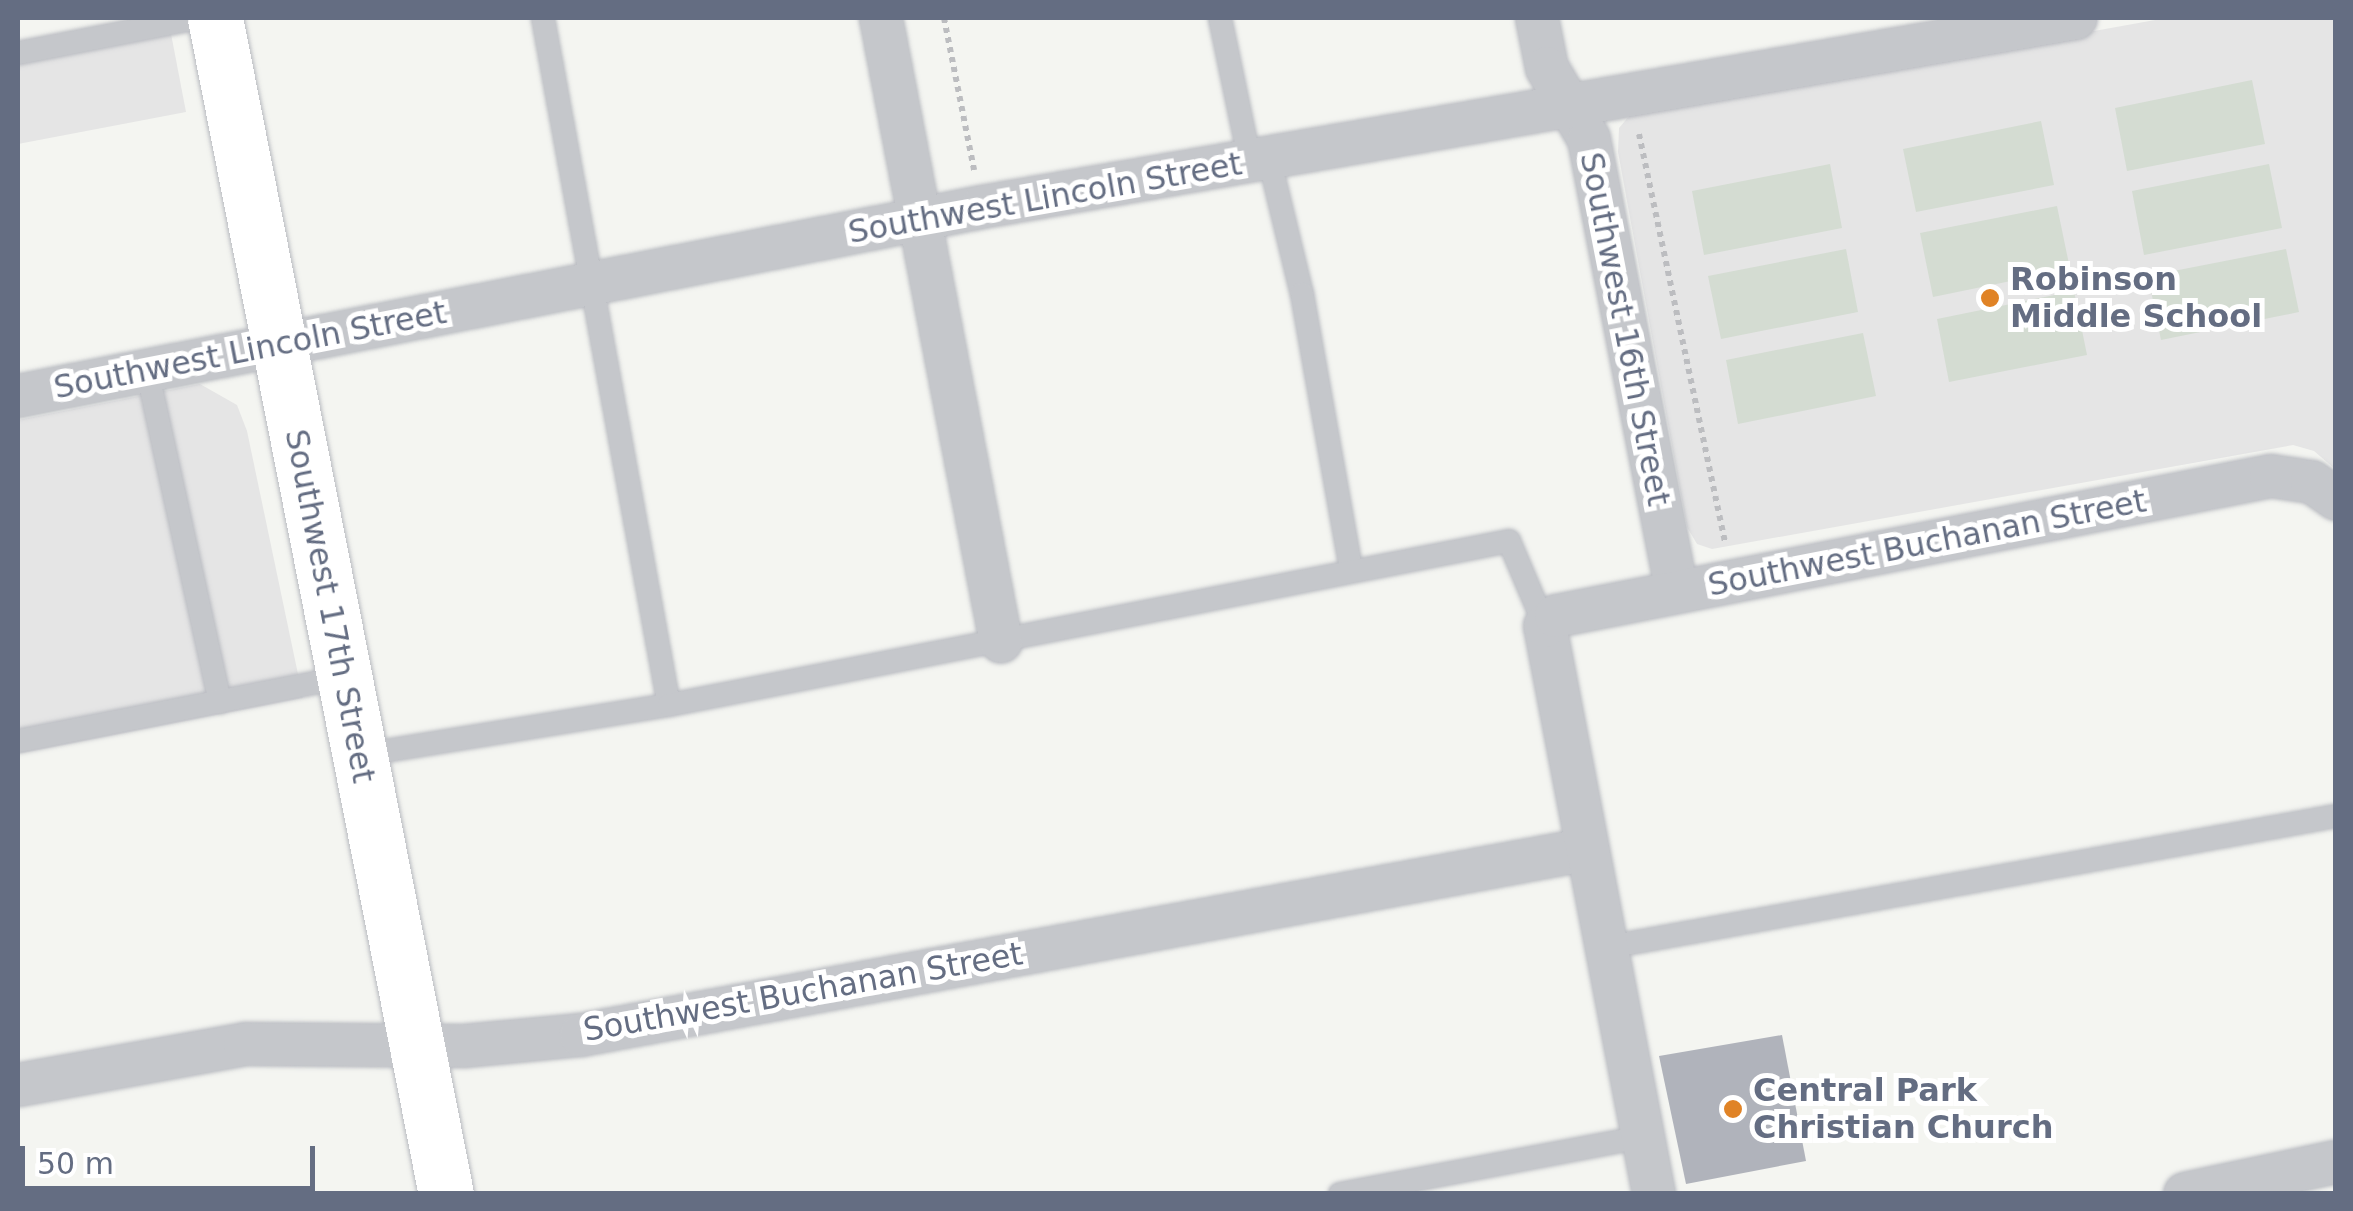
<!DOCTYPE html>
<style>
body{margin:0}
#map{position:relative;width:2353px;height:1211px;overflow:hidden;background:#f4f5f1;font-family:"DejaVu Sans",sans-serif}
div>[style]{position:absolute}
.built>*{inset:0;background:#e5e5e5}
.green>*{inset:0;background:#d4dcd2}
.building>*{inset:0;background:#b0b3bb}
.path>*{height:6px;margin-top:-3px;transform-origin:0;background:repeating-linear-gradient(90deg,#bcbdc0 0 5px,transparent 0 10px)}
.roads{filter:drop-shadow(0 0 2px #b9bbc1) drop-shadow(0 0 2px #b9bbc1)}
.service>*{height:22px;margin:-11px;padding:0 11px;transform-origin:11px;border-radius:11px;background:#c5c7cb}
.minor>*{height:42px;margin:-21px;padding:0 21px;transform-origin:21px;border-radius:21px;background:#c5c7cb}
.secondary>*{height:55px;margin:-27.5px;padding:0 27.5px;transform-origin:27.5px;border-radius:27.5px;background:#fff}
.dots>*{width:28px;height:28px;translate:-50% -50%;box-sizing:border-box;border:5px solid #fff;border-radius:50%}
span{translate:-50% -50%;white-space:nowrap;text-align:center;line-height:1.15;-webkit-text-stroke:10px #fff;paint-order:stroke}
.street-label{font-size:32px;color:#646d82}
.poi-label{font-size:32px;color:#646d82;font-weight:700}
.left{translate:0 -50%;text-align:left}
.frame{position:absolute;inset:0;border:20px solid #646d82;pointer-events:none}
.scale{position:absolute;left:20px;top:1146px;width:295px;height:45px;box-sizing:border-box;border:5px solid #646d82;border-top:0;padding-left:12px;font-size:30px;line-height:35px;white-space:nowrap;color:#646d82;-webkit-text-stroke:8px #fff;paint-order:stroke}
</style>
<div id="map">
<div class="built">
<div style="clip-path:polygon(168px 18px,186px 112px,18px 144px,18px 42px)"></div>
<div style="clip-path:polygon(2166px 18px,2335px 18px,2335px 469px,2314px 451px,2293px 445px,1712px 549px,1697px 544px,1687px 527px,1618px 152px,1619px 128px,1630px 115px)"></div>
<div style="clip-path:polygon(200px 384px,237px 405px,247px 431px,303px 698px,18px 754px,18px 420px)"></div>
</div>
<div class="green">
<div style="clip-path:polygon(2252px 80px,2265px 144px,2127px 171px,2115px 108px)"></div>
<div style="clip-path:polygon(2041px 121px,2054px 185px,1916px 212px,1903px 149px)"></div>
<div style="clip-path:polygon(1830px 164px,1842px 228px,1704px 255px,1692px 191px)"></div>
<div style="clip-path:polygon(2269px 164px,2282px 228px,2144px 255px,2132px 191px)"></div>
<div style="clip-path:polygon(2057px 206px,2070px 269px,1933px 297px,1920px 233px)"></div>
<div style="clip-path:polygon(1846px 249px,1858px 312px,1721px 339px,1708px 276px)"></div>
<div style="clip-path:polygon(2286px 249px,2299px 312px,2161px 340px,2148px 276px)"></div>
<div style="clip-path:polygon(2074px 291px,2087px 355px,1949px 382px,1937px 319px)"></div>
<div style="clip-path:polygon(1863px 333px,1876px 396px,1738px 424px,1726px 360px)"></div>
</div>
<div class="building">
<div style="clip-path:polygon(1782px 1035px,1806px 1161px,1686px 1184px,1659px 1056px)"></div>
</div>
<div class="path">
<div style="left:944px;top:18px;width:155px;rotate:78.8deg"></div>
<div style="left:1639px;top:134px;width:418px;rotate:78.1deg"></div>
</div>
<div class="roads">
<div class="service">
<div style="left:543px;top:18px;width:698px;rotate:79.61deg"></div>
<div style="left:1220px;top:18px;width:146px;rotate:78.2deg"></div>
<div style="left:18px;top:53px;width:183px;rotate:-11deg"></div>
<div style="left:1269px;top:158px;width:140px;rotate:76.4deg"></div>
<div style="left:1302px;top:294px;width:280px;rotate:79.9deg"></div>
<div style="left:147px;top:370px;width:340px;rotate:77.6deg"></div>
<div style="left:18px;top:741px;width:333px;rotate:-11.1deg"></div>
<div style="left:360px;top:755px;width:313px;rotate:-9.2deg"></div>
<div style="left:669px;top:705px;width:856px;rotate:-11.05deg"></div>
<div style="left:1509px;top:541px;width:92px;rotate:67deg"></div>
<div style="left:1603px;top:948px;width:745px;rotate:-10.21deg"></div>
<div style="left:1340px;top:1194px;width:307px;rotate:-10.7deg"></div>
</div>
<div class="minor">
<div style="left:881px;top:18px;width:635px;rotate:79.11deg"></div>
<div style="left:1537px;top:18px;width:51px;rotate:78.7deg"></div>
<div style="left:1547px;top:68px;width:82px;rotate:59.4deg"></div>
<div style="left:1589px;top:139px;width:460px;rotate:79deg"></div>
<div style="left:18px;top:396px;width:982px;rotate:-11.09deg"></div>
<div style="left:982px;top:207px;width:1110px;rotate:-9.8deg"></div>
<div style="left:18px;top:1085px;width:231px;rotate:-10.2deg"></div>
<div style="left:245px;top:1044px;width:219px;rotate:0.5deg"></div>
<div style="left:464px;top:1046px;width:118px;rotate:-5.4deg"></div>
<div style="left:581px;top:1035px;width:1019px;rotate:-10.46deg"></div>
<div style="left:1654px;top:1194px;width:578px;rotate:-100.86deg"></div>
<div style="left:1545px;top:626px;width:15px;rotate:-42deg"></div>
<div style="left:1556px;top:616px;width:729px;rotate:-11.08deg"></div>
<div style="left:2271px;top:476px;width:41px;rotate:8.3deg"></div>
<div style="left:2312px;top:482px;width:29px;rotate:35deg"></div>
<div style="left:2185px;top:1194px;width:154px;rotate:-12deg"></div>
</div>
<div class="secondary">
<div style="left:215px;top:18px;width:1198px;rotate:78.89deg"></div>
</div>
</div>
<div class="dots">
<div style="left:1990px;top:298px;background:#e08326"></div>
<div style="left:1733px;top:1109px;background:#e08326"></div>
</div>
<div class="street-label">
<span style="left:1045px;top:198px;rotate:-10deg">Southwest Lincoln Street</span>
<span style="left:1625px;top:329px;rotate:79deg">Southwest 16th Street</span>
<span style="left:250px;top:350px;rotate:-11deg">Southwest Lincoln Street</span>
<span style="left:1927px;top:543px;rotate:-11deg">Southwest Buchanan Street</span>
<span style="left:330px;top:606px;rotate:79deg">Southwest 17th Street</span>
<span style="left:803px;top:992px;rotate:-10deg">Southwest Buchanan Street</span>
</div>
<div class="poi-label">
<span class="left" style="left:2010px;top:298px">Robinson<br>Middle School</span>
<span class="left" style="left:1753px;top:1109px">Central Park<br>Christian Church</span>
</div>
<div class="frame"></div>
<div class="scale">50 m</div>
</div>
